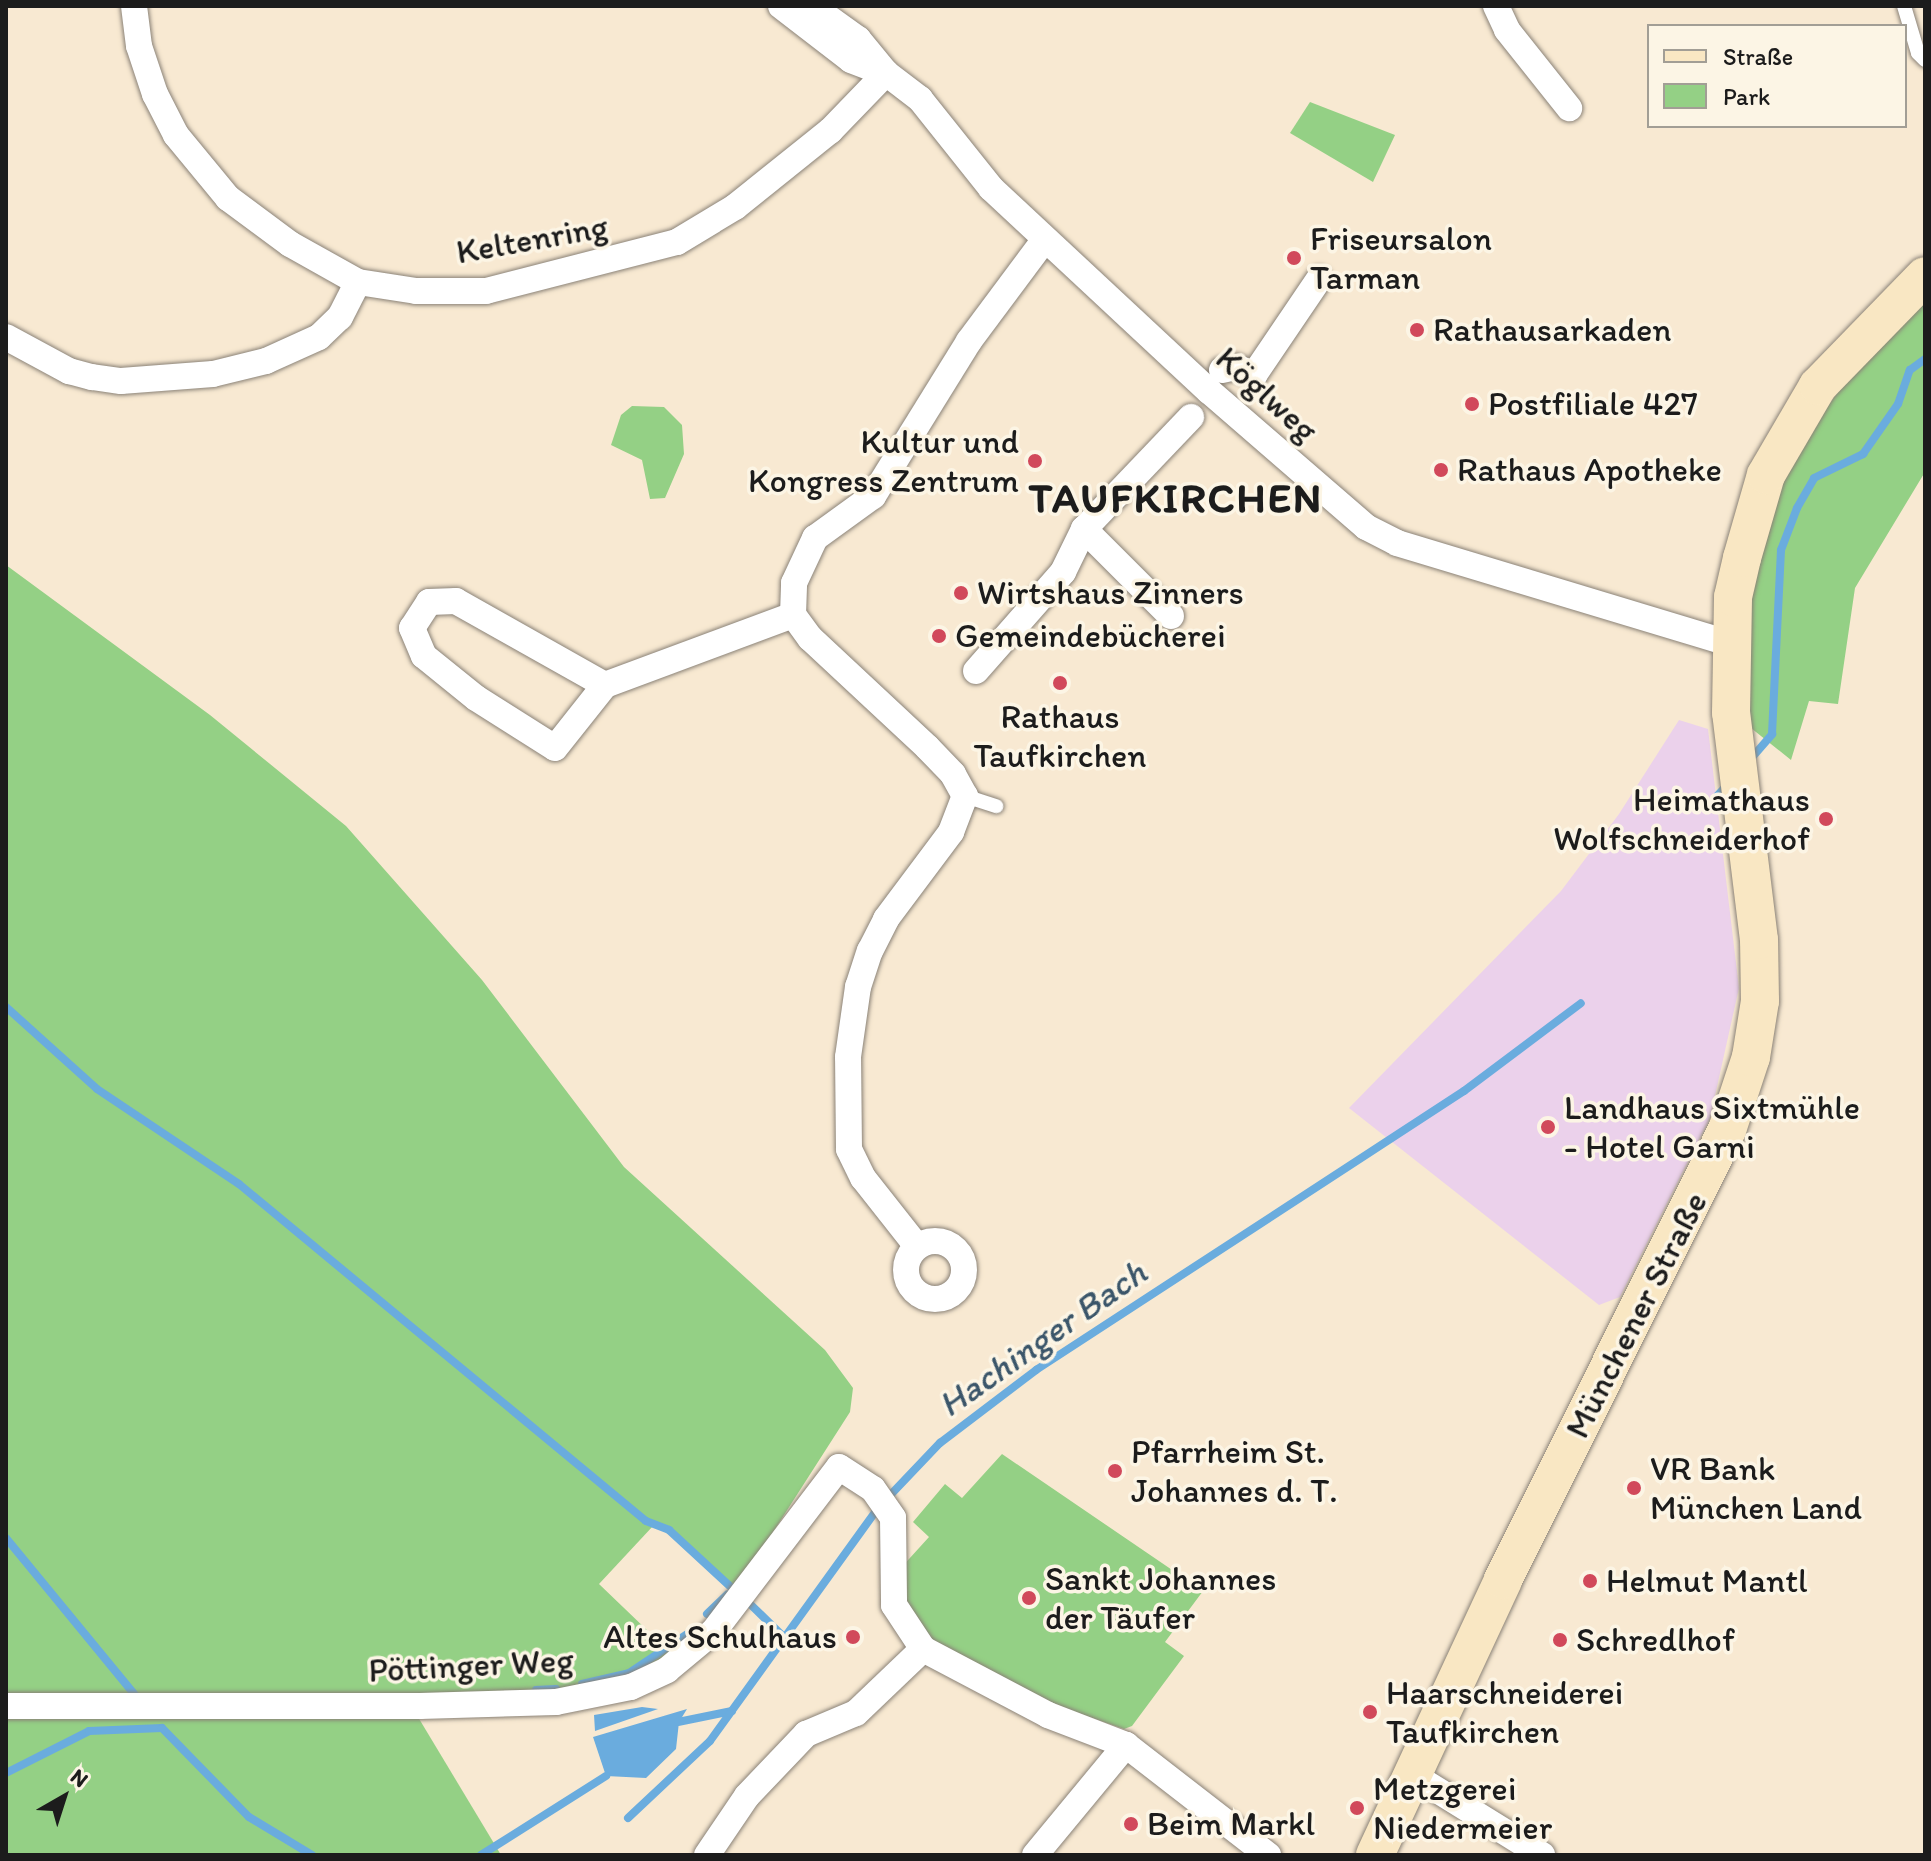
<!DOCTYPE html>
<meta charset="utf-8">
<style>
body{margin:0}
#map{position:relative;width:1931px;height:1861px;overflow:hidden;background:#f8e9d2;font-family:Itim,sans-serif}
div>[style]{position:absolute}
.built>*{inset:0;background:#ebd1eb}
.green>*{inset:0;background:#94d085}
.water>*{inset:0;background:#6aacde}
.stream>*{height:8px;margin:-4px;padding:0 4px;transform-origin:4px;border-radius:4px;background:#6aacde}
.roads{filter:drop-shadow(0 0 2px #8a8277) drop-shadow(0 0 2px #8a8277)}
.lane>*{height:14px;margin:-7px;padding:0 7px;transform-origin:7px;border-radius:7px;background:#fff}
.street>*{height:26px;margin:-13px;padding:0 13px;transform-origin:13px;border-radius:13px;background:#fff}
.street>.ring{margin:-13px;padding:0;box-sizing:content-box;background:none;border:26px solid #fff;border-radius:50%}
.secondary>*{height:38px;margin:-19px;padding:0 19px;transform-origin:19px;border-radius:19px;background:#f9e7c3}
.dots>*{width:22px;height:22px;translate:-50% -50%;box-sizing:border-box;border:4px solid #fcf5e5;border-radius:50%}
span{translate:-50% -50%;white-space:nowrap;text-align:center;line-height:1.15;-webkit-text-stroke:7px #fcf5e5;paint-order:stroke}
.poi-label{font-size:34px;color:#1c1c1c}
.left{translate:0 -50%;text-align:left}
.right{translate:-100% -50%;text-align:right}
.street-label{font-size:34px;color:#1c1c1c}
.water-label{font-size:36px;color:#3b566a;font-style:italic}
.district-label{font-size:42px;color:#1c1c1c;font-weight:700;letter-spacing:2px}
.frame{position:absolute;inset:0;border:8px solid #1c1c1c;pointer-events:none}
.legend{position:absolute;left:1647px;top:24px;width:260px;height:104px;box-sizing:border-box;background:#fcf5e5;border:2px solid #a29e95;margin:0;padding:10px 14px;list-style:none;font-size:24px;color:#1c1c1c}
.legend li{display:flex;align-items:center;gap:16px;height:40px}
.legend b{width:40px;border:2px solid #a29e95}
.north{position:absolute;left:24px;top:1757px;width:80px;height:80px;-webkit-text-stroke:6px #fcf5e5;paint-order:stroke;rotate:39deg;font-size:22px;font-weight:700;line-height:32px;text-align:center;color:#1c1c1c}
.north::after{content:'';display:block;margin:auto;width:28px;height:36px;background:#1c1c1c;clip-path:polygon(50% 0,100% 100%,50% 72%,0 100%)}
</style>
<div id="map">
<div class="built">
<div style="clip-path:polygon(1679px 720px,1708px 729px,1739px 988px,1710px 1118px,1620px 1297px,1599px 1305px,1349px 1108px,1561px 891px,1619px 814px)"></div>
</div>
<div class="green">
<div style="clip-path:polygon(1310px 102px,1395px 135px,1373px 182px,1290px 133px)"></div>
<div style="clip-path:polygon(1925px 298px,1925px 472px,1855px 588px,1838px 704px,1809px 701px,1791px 760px,1751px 728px,1746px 660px,1748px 587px,1792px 455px,1866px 354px)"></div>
<div style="clip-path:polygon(632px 406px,664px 407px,682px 425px,684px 454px,665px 498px,650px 499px,642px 460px,611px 445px,621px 415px)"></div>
<div style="clip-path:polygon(6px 565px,210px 715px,346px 826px,482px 980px,624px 1167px,825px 1350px,853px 1388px,850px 1412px,734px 1593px,668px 1531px,653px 1526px,599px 1584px,673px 1655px,627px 1679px,556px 1695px,6px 1700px)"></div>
<div style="clip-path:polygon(1002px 1454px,1203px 1591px,1165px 1642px,1184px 1656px,1132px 1726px,1124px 1729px,1055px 1705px,933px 1644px,911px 1616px,899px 1570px,929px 1537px,913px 1522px,945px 1484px,962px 1498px)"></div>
<div style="clip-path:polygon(6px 1715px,418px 1717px,501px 1855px,6px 1855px)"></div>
</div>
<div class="water">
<div style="clip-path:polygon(642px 1707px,658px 1709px,595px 1731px,594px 1715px)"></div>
<div style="clip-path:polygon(687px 1709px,679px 1722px,676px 1749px,646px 1778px,606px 1776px,593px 1737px)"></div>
</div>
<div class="stream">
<div style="left:1748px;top:762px;width:37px;rotate:-49deg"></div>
<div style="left:1772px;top:734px;width:184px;rotate:-87.2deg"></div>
<div style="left:1781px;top:550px;width:45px;rotate:-69.1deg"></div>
<div style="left:1797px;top:508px;width:34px;rotate:-60deg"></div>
<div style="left:1814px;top:478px;width:55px;rotate:-26.1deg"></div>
<div style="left:1863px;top:454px;width:61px;rotate:-55deg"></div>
<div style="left:1898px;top:404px;width:36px;rotate:-71deg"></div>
<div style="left:1910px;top:370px;width:19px;rotate:-36deg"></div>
<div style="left:1717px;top:796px;width:16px;rotate:-47deg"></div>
<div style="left:6px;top:1007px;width:122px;rotate:42deg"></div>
<div style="left:97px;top:1089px;width:171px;rotate:33.8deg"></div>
<div style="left:239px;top:1184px;width:528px;rotate:39.63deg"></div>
<div style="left:646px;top:1521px;width:25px;rotate:21deg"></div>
<div style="left:669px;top:1530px;width:87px;rotate:42.7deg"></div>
<div style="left:6px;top:1538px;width:203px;rotate:50.6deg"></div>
<div style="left:748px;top:1602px;width:52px;rotate:44.2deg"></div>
<div style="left:707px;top:1614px;width:28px;rotate:-44deg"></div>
<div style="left:582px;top:1684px;width:48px;rotate:-13.2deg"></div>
<div style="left:629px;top:1673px;width:70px;rotate:-33.9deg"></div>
<div style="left:536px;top:1690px;width:20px;rotate:-3deg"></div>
<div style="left:678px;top:1722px;width:55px;rotate:-11.5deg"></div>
<div style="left:6px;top:1773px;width:93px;rotate:-26.8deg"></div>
<div style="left:89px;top:1731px;width:73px;rotate:-2.4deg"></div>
<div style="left:162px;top:1728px;width:124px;rotate:45.7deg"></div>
<div style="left:249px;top:1817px;width:74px;rotate:31.1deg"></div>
<div style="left:628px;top:1818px;width:112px;rotate:-43.2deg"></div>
<div style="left:710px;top:1741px;width:287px;rotate:-54.2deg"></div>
<div style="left:878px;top:1508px;width:90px;rotate:-46.4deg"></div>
<div style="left:940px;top:1443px;width:121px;rotate:-37.2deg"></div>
<div style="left:1036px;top:1370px;width:511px;rotate:-33.1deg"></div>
<div style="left:1464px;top:1091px;width:146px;rotate:-36.9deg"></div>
<div style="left:481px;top:1855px;width:148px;rotate:-32.3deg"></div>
</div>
<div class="roads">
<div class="lane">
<div style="left:1904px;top:6px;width:49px;rotate:73.4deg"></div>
<div style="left:1918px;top:53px;width:10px;rotate:45deg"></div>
<div style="left:965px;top:796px;width:33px;rotate:18deg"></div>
</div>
<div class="street">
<div style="left:134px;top:6px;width:40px;rotate:82.9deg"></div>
<div style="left:139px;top:46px;width:51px;rotate:71.6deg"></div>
<div style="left:155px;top:94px;width:46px;rotate:62.9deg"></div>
<div style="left:176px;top:135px;width:82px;rotate:50.5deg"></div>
<div style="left:228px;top:198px;width:77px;rotate:36.6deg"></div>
<div style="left:290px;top:244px;width:78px;rotate:29.2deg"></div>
<div style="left:358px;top:282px;width:59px;rotate:8.8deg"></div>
<div style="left:416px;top:291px;width:70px"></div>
<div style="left:486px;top:291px;width:197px;rotate:-14.4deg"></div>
<div style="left:677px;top:242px;width:68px;rotate:-31.1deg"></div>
<div style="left:735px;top:207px;width:122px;rotate:-38.7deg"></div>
<div style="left:830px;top:131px;width:81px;rotate:-46deg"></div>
<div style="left:781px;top:6px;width:88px;rotate:37.6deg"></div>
<div style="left:851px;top:60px;width:33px;rotate:21deg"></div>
<div style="left:812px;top:6px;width:57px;rotate:35.7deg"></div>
<div style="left:858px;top:39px;width:44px;rotate:50.5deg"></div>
<div style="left:886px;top:73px;width:43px;rotate:37.4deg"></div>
<div style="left:920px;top:99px;width:114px;rotate:51.4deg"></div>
<div style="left:991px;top:188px;width:298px;rotate:43deg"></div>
<div style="left:1209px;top:391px;width:208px;rotate:40.9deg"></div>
<div style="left:1366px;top:527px;width:35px;rotate:27deg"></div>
<div style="left:1397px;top:543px;width:349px;rotate:16.8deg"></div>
<div style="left:1496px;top:6px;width:26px;rotate:65deg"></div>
<div style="left:1507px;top:30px;width:100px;rotate:51.5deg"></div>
<div style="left:6px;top:337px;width:72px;rotate:28.4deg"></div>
<div style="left:69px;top:371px;width:24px;rotate:15deg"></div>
<div style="left:92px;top:377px;width:29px;rotate:8deg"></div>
<div style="left:121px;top:381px;width:92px;rotate:-4.4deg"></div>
<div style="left:213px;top:374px;width:55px;rotate:-13.8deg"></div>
<div style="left:266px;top:361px;width:58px;rotate:-24.4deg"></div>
<div style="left:319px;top:337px;width:29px;rotate:-44deg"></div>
<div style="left:340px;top:317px;width:39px;rotate:-63deg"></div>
<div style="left:1222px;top:370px;width:14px;rotate:-12deg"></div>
<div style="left:1236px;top:367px;width:20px;rotate:24deg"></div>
<div style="left:1254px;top:375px;width:116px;rotate:-55.9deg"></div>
<div style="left:1084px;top:529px;width:123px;rotate:45deg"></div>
<div style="left:976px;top:671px;width:132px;rotate:-48.7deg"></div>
<div style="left:1063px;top:572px;width:48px;rotate:-64deg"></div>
<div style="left:1084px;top:529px;width:155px;rotate:-46.3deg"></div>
<div style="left:605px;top:685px;width:171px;rotate:-150.6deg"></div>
<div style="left:456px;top:601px;width:27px;rotate:178deg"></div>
<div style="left:429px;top:602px;width:31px;rotate:123deg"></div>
<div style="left:412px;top:628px;width:30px;rotate:67deg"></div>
<div style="left:424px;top:656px;width:67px;rotate:38.9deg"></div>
<div style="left:476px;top:698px;width:93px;rotate:32.3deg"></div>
<div style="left:555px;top:748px;width:80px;rotate:-51.6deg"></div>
<div style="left:605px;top:685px;width:201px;rotate:-20.4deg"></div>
<div class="ring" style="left:906px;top:1241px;width:32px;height:32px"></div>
<div style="left:916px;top:1245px;width:85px;rotate:-128.3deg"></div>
<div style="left:863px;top:1178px;width:32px;rotate:-116deg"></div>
<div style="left:849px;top:1149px;width:92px;rotate:-90.6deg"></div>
<div style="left:848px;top:1057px;width:71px;rotate:-81.9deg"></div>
<div style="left:858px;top:987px;width:38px;rotate:-72deg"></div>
<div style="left:870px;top:951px;width:36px;rotate:-63deg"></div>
<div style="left:886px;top:919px;width:109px;rotate:-53.2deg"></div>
<div style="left:951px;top:832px;width:39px;rotate:-69deg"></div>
<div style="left:965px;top:796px;width:25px;rotate:-119deg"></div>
<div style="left:953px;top:774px;width:37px;rotate:-134deg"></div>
<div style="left:927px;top:747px;width:160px;rotate:-137deg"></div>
<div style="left:810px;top:638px;width:29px;rotate:-126deg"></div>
<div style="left:793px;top:615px;width:32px;rotate:-88deg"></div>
<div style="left:794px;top:583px;width:50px;rotate:-65deg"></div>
<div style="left:815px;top:538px;width:72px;rotate:-35.9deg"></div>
<div style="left:873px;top:496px;width:182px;rotate:-58.2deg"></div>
<div style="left:969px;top:341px;width:127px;rotate:-53.3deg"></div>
<div style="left:6px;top:1706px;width:414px"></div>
<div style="left:420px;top:1706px;width:136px;rotate:-1.7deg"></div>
<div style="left:556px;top:1702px;width:76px;rotate:-11.3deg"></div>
<div style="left:631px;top:1687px;width:40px;rotate:-25deg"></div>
<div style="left:667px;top:1670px;width:61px;rotate:-39.7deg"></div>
<div style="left:714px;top:1631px;width:206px;rotate:-52.7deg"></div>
<div style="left:839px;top:1467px;width:40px;rotate:32.9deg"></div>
<div style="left:873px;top:1489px;width:35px;rotate:55deg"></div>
<div style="left:893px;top:1518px;width:87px;rotate:89.3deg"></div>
<div style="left:894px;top:1605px;width:53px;rotate:56.6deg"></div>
<div style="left:923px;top:1649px;width:141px;rotate:27.8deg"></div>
<div style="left:1048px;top:1715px;width:84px;rotate:21deg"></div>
<div style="left:1126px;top:1745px;width:180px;rotate:37.8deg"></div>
<div style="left:1413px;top:1775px;width:152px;rotate:31.8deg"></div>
<div style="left:707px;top:1855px;width:71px;rotate:-55.9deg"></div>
<div style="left:747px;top:1796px;width:86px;rotate:-46.4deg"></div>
<div style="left:806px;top:1734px;width:54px;rotate:-22.8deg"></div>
<div style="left:856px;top:1713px;width:93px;rotate:-43.7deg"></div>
<div style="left:1035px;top:1855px;width:143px;rotate:-50.4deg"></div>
</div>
<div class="secondary">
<div style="left:1375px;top:1855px;width:303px;rotate:-65deg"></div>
<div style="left:1503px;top:1580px;width:503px;rotate:-63.54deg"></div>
<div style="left:1727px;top:1130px;width:77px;rotate:-71.8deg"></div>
<div style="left:1751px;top:1057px;width:57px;rotate:-80.9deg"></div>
<div style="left:1760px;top:1001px;width:61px;rotate:-90.9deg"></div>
<div style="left:1759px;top:940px;width:229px;rotate:-97deg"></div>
<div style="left:1731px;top:713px;width:116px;rotate:-89deg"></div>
<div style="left:1733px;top:597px;width:40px;rotate:-77deg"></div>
<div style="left:1742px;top:558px;width:86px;rotate:-73.9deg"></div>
<div style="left:1766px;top:475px;width:103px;rotate:-59.7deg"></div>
<div style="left:1818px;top:386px;width:153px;rotate:-45.8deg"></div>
</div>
</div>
<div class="dots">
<div style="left:1294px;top:258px;background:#d1495b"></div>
<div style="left:1417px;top:330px;background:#d1495b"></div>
<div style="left:1472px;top:404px;background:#d1495b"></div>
<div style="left:1035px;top:461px;background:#d1495b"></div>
<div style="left:1441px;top:470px;background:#d1495b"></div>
<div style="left:961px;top:593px;background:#d1495b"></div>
<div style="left:939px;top:636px;background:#d1495b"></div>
<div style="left:1060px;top:683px;background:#d1495b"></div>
<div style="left:1826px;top:819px;background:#d1495b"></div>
<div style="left:1548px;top:1127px;background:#d1495b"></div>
<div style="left:1115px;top:1471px;background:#d1495b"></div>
<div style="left:1634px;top:1488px;background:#d1495b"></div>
<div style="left:1590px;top:1581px;background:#d1495b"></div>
<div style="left:1029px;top:1598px;background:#d1495b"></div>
<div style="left:853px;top:1637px;background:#d1495b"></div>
<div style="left:1560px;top:1640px;background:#d1495b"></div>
<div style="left:1370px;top:1712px;background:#d1495b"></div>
<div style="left:1357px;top:1808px;background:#d1495b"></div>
<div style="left:1131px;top:1824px;background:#d1495b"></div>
</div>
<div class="poi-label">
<span class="left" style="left:1310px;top:258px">Friseursalon<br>Tarman</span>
<span class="left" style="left:1433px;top:330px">Rathausarkaden</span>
<span class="left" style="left:1488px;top:404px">Postfiliale 427</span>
<span class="right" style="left:1019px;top:461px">Kultur und<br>Kongress Zentrum</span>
<span class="left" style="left:1457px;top:470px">Rathaus Apotheke</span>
<span class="left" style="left:977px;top:593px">Wirtshaus Zinners</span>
<span class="left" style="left:955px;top:636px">Gemeindebücherei</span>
<span style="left:1060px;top:736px">Rathaus<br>Taufkirchen</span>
<span class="right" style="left:1810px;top:819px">Heimathaus<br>Wolfschneiderhof</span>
<span class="left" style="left:1564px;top:1127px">Landhaus Sixtmühle<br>- Hotel Garni</span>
<span class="left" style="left:1131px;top:1471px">Pfarrheim St.<br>Johannes d. T.</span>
<span class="left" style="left:1650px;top:1488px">VR Bank<br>München Land</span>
<span class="left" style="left:1045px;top:1598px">Sankt Johannes<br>der Täufer</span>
<span class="left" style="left:1606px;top:1581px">Helmut Mantl</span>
<span class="right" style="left:837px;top:1637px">Altes Schulhaus</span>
<span class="left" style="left:1576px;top:1640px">Schredlhof</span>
<span class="left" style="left:1386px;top:1712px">Haarschneiderei<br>Taufkirchen</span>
<span class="left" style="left:1373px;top:1808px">Metzgerei<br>Niedermeier</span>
<span class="left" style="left:1147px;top:1824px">Beim Markl</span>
</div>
<div class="street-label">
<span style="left:532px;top:239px;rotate:-10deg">Keltenring</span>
<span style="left:1267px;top:394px;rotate:42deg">Köglweg</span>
<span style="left:1636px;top:1315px;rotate:-63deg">Münchener Straße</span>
<span style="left:471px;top:1665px;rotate:-3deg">Pöttinger Weg</span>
</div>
<div class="water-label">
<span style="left:1042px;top:1338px;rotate:-35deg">Hachinger Bach</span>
</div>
<div class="district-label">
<span style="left:1176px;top:498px">TAUFKIRCHEN</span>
</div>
<div class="frame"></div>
<ul class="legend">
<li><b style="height:10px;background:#f9e7c3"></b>Straße</li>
<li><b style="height:22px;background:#94d085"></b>Park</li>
</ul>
<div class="north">N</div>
</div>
